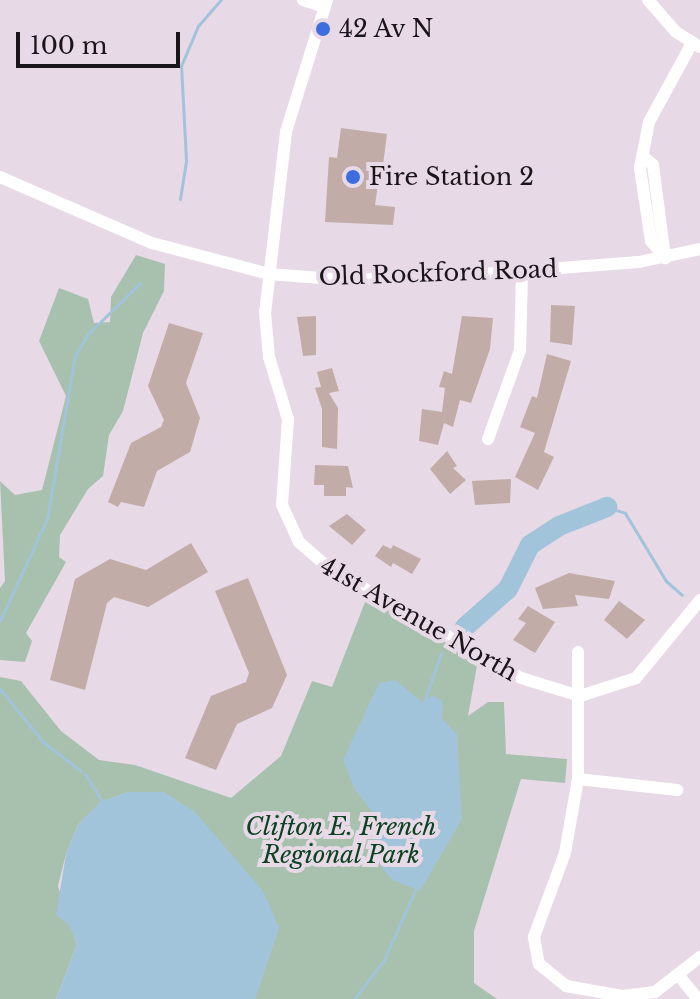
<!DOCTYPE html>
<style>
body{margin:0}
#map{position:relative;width:700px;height:999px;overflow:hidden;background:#e8d9e7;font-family:"Libre Baskerville",serif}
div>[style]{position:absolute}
.green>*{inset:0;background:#a8c1ae}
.water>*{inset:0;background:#a1c4db}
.stream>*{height:3px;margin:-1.5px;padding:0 1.5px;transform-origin:1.5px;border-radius:1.5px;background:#a1c4db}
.river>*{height:20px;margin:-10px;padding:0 10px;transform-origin:10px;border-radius:10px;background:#a1c4db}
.building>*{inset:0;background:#c1aca7}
.minor>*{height:12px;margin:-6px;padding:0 6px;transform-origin:6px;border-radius:6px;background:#fff}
.dots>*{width:22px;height:22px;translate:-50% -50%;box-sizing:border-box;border:4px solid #e8d9e7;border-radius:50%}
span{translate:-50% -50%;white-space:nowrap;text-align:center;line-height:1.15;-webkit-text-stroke:8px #e8d9e7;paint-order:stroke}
.poi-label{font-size:24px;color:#1a151a}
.left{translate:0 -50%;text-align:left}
.street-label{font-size:24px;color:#1a151a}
.park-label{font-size:24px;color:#0c4221;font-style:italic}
.scale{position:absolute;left:16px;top:32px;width:164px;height:36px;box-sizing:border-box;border:4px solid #1a151a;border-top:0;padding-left:10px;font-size:24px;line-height:28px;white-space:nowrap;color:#1a151a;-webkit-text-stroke:6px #e8d9e7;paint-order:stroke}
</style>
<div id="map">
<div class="green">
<div style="clip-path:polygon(136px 255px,165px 264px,164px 291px,143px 333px,123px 411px,109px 435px,103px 476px,88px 489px,60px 535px,59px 557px,66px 562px,26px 633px,32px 641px,25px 662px,0 660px,0 588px,5px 581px,0 481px,15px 495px,42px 490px,66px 396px,39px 341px,59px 288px,88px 299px,94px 323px,110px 322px,111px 297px)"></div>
<div style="clip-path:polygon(367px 597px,478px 660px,468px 716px,488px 702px,504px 702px,506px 754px,567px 759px,565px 783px,521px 779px,474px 931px,474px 983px,497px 999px,241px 999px,164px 792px,129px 792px,102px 801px,78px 825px,66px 854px,58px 886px,77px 944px,56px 999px,0 999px,0 677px,21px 681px,61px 731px,99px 760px,135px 765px,231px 798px,281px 756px,312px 681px,332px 687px)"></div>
</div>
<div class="water">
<div style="clip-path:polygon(395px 680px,422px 702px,433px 695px,443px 702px,442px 719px,457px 734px,462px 819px,420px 891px,392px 880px,378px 862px,374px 814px,355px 790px,343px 760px,379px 683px)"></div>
<div style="clip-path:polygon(129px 792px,164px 792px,195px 812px,263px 891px,279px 928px,255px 999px,56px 999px,77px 944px,69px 925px,56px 915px,66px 854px,78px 825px,101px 801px)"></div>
</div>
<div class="stream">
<div style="left:180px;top:199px;width:39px;rotate:-81deg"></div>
<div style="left:186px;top:160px;width:94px;rotate:-93deg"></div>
<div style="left:181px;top:66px;width:43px;rotate:-67deg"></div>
<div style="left:198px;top:26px;width:35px;rotate:-49deg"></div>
<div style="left:607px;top:507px;width:19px;rotate:18deg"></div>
<div style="left:625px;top:513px;width:79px;rotate:58.9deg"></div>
<div style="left:666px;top:581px;width:21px;rotate:41deg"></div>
<div style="left:0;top:621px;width:112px;rotate:-65.3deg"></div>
<div style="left:47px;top:519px;width:166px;rotate:-80.3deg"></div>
<div style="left:75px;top:355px;width:25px;rotate:-58deg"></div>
<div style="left:88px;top:334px;width:73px;rotate:-44.4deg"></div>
<div style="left:0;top:689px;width:68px;rotate:50.9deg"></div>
<div style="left:43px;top:742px;width:48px;rotate:37.3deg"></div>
<div style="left:424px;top:702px;width:52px;rotate:-70.9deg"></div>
<div style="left:85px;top:774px;width:34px;rotate:58deg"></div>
<div style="left:354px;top:999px;width:49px;rotate:-52.4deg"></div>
<div style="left:384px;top:960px;width:79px;rotate:-66deg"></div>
</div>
<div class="river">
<div style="left:465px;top:627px;width:57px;rotate:-41.5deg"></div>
<div style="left:508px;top:589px;width:49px;rotate:-63.4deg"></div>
<div style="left:530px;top:545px;width:35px;rotate:-33deg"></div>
<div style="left:559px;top:526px;width:52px;rotate:-21.6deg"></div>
</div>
<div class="building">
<div style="clip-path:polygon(341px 128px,387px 134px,383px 165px,393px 167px,392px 178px,379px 177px,375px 205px,395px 207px,393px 225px,325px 222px,329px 157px,337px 158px)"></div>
<div style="clip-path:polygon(551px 305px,575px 306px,572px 345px,550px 342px)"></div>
<div style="clip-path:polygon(316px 316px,316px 355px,303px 356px,297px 317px)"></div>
<div style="clip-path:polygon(462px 316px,493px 318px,490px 349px,471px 403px,460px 400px,453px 427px,444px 423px,438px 445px,419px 441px,422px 409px,442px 412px,445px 388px,439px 387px,444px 371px,452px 374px)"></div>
<div style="clip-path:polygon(169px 323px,203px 333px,186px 383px,200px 418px,190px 452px,157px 471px,144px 507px,121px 502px,118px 507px,108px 502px,131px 443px,161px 427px,164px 420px,148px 386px)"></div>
<div style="clip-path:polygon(547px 354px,571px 361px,544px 452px,554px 457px,538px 490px,515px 477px,535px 433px,520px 427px,532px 396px,537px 398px)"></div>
<div style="clip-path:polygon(332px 368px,339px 391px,329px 393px,338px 408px,337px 449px,322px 447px,322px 409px,315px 388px,321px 387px,317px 372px)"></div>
<div style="clip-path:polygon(447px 451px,457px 466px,453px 468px,466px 480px,450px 494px,430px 469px)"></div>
<div style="clip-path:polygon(315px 465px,348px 466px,353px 488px,346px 487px,346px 496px,324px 496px,324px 485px,314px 485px)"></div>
<div style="clip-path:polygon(511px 479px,510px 503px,475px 505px,472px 481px)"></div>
<div style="clip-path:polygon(347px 514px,366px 530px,352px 545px,329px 526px)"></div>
<div style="clip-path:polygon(191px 543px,208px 572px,148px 607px,114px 597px,107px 603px,85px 690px,50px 680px,75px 579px,110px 559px,146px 570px)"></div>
<div style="clip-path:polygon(383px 545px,391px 549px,393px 545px,421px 559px,412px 574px,393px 563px,391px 567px,375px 556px)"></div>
<div style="clip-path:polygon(569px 573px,615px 581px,609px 599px,575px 595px,578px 606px,543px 609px,535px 588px)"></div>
<div style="clip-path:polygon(248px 578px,287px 675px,272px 708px,237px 724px,216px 770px,185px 758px,211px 696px,246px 682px,249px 673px,215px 591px)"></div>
<div style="clip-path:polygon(619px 601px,645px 620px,627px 639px,604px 620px)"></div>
<div style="clip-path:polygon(528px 606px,555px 622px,535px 653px,513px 640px,526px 623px,518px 619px)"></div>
</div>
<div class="minor">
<div style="left:303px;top:0;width:22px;rotate:18deg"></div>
<div style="left:327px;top:0;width:138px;rotate:107.3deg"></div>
<div style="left:286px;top:132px;width:182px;rotate:96.6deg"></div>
<div style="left:265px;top:313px;width:44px;rotate:84.8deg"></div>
<div style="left:269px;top:357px;width:65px;rotate:73deg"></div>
<div style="left:288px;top:419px;width:86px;rotate:94deg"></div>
<div style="left:282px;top:505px;width:41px;rotate:65.3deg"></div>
<div style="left:299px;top:542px;width:41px;rotate:41.1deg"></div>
<div style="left:330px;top:569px;width:220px;rotate:29.7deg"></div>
<div style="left:521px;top:678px;width:62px;rotate:17deg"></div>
<div style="left:580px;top:696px;width:59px;rotate:-17.8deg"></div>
<div style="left:636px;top:678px;width:101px;rotate:-50.6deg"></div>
<div style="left:648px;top:0;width:43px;rotate:48.8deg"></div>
<div style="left:676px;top:32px;width:28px;rotate:32deg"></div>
<div style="left:645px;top:158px;width:11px;rotate:41deg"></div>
<div style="left:653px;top:165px;width:94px;rotate:82.6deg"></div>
<div style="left:0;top:177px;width:166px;rotate:23.5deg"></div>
<div style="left:152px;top:243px;width:121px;rotate:14.8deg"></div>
<div style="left:269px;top:274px;width:78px;rotate:4.4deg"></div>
<div style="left:347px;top:280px;width:135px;rotate:-2.5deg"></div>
<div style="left:482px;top:274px;width:157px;rotate:-4.4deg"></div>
<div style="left:639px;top:262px;width:62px;rotate:-12deg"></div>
<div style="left:665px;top:258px;width:22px;rotate:-129deg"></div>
<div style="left:651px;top:241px;width:74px;rotate:-98.6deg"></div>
<div style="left:640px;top:168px;width:47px;rotate:-78.9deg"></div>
<div style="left:649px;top:122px;width:90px;rotate:-61.4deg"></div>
<div style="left:488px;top:439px;width:95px;rotate:-70.2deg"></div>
<div style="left:520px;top:350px;width:79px;rotate:-88.5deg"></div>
<div style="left:578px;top:652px;width:127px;rotate:90deg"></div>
<div style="left:578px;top:779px;width:75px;rotate:100deg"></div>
<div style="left:565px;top:853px;width:90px;rotate:110.3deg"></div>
<div style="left:534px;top:937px;width:27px;rotate:80deg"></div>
<div style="left:539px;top:964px;width:35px;rotate:39deg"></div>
<div style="left:566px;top:986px;width:57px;rotate:10.1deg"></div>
<div style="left:622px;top:996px;width:33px;rotate:-7deg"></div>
<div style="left:655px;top:992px;width:57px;rotate:-37.9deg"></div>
<div style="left:578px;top:779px;width:100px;rotate:6.3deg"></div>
<div style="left:680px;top:977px;width:28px;rotate:51deg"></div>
</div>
<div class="dots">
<div style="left:323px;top:29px;background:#3d6dde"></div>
<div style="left:353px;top:177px;background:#3d6dde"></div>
</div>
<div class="poi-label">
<span class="left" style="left:339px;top:29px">42 Av N</span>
<span class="left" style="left:369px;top:177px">Fire Station 2</span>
</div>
<div class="street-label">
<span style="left:438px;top:273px;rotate:-2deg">Old Rockford Road</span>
<span style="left:419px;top:619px;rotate:30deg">41st Avenue North</span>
</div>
<div class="park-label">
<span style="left:341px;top:841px">Clifton E. French<br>Regional Park</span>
</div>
<div class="scale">100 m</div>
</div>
